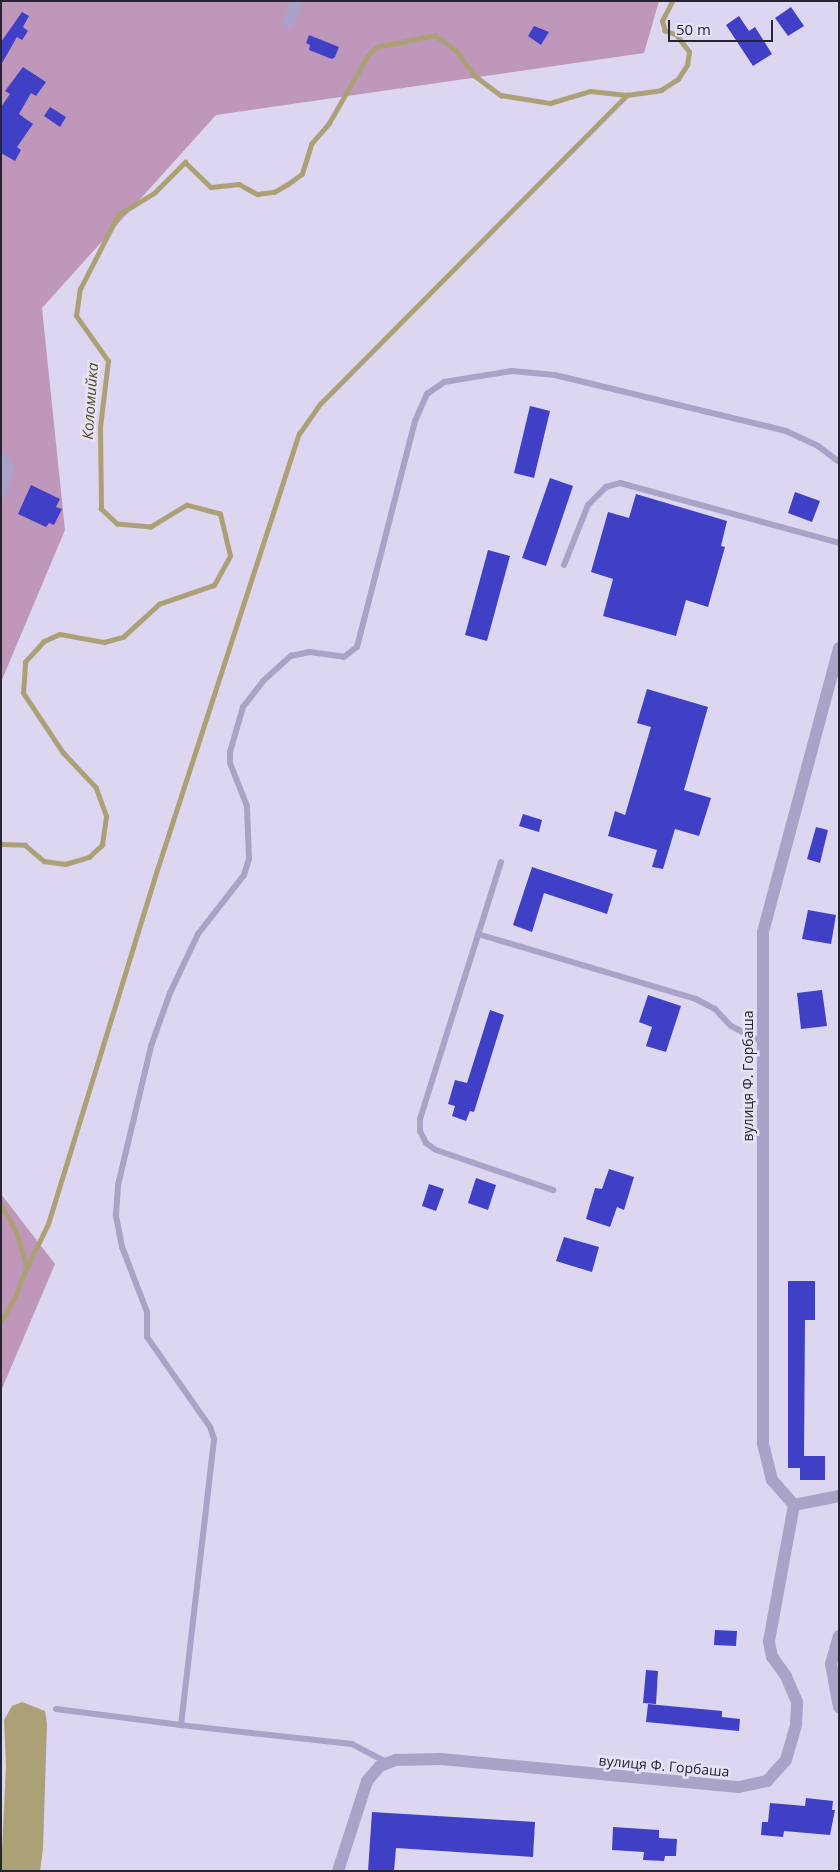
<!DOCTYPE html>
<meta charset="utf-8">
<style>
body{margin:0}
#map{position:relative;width:840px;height:1872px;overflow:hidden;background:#ddd6f0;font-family:"Open Sans",sans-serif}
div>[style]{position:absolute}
.green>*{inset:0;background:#be97bb}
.water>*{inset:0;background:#aca176}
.stream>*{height:4.5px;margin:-2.25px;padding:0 2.25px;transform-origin:2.25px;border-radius:2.25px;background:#aca176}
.building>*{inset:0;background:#3f40c5}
.service>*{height:6px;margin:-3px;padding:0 3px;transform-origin:3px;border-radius:3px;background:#aaa3c7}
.minor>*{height:12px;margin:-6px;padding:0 6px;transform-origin:6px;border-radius:6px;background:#aaa3c7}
span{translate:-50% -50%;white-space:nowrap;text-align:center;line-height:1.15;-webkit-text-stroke:5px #e8e2f8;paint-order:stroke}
.street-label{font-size:14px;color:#262532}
.water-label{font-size:15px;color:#53491b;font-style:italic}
.frame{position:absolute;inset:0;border:2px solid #262532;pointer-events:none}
.scale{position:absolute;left:668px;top:20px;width:105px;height:22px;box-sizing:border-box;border:2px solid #262532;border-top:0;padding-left:6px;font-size:15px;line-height:18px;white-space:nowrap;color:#262532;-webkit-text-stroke:4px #e8e2f8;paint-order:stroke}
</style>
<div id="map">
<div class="green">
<div style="clip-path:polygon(1px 1px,659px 1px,644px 53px,216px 115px,42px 308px,65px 530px,1px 682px)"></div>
<div style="clip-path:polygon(1px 1194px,55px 1264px,1px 1391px)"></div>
</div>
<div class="water">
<div style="clip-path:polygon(22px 1702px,45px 1711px,47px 1724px,43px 1849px,40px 1871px,1px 1871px,6px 1766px,4px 1720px,12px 1706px)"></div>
</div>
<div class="stream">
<div style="left:1px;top:844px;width:24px;rotate:2deg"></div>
<div style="left:25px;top:845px;width:25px;rotate:40deg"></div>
<div style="left:44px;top:861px;width:21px;rotate:8deg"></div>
<div style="left:65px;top:864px;width:25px;rotate:-16deg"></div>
<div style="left:89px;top:857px;width:18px;rotate:-43deg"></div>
<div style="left:102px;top:845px;width:29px;rotate:-82deg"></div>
<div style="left:106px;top:816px;width:30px;rotate:-110deg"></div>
<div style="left:96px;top:788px;width:48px;rotate:-133.3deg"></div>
<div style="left:63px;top:753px;width:72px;rotate:-123.7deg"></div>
<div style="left:23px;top:693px;width:31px;rotate:-86deg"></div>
<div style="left:25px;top:662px;width:28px;rotate:-48deg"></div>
<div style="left:44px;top:641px;width:17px;rotate:-24deg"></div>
<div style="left:60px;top:634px;width:45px;rotate:10.3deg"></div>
<div style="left:104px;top:642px;width:20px;rotate:-15deg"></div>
<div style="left:123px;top:637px;width:49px;rotate:-42.5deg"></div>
<div style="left:159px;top:604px;width:58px;rotate:-19.1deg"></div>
<div style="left:214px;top:585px;width:33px;rotate:-61deg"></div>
<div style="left:230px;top:556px;width:43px;rotate:-103.4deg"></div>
<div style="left:220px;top:514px;width:34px;rotate:-165deg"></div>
<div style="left:187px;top:505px;width:42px;rotate:148.6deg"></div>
<div style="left:151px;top:527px;width:34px;rotate:-175deg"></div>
<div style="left:117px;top:524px;width:22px;rotate:-137deg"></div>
<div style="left:101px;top:509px;width:82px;rotate:-90.7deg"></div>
<div style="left:100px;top:427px;width:66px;rotate:-83.1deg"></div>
<div style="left:108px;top:361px;width:55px;rotate:-125.4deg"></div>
<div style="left:76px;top:316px;width:27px;rotate:-82deg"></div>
<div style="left:80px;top:289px;width:83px;rotate:-62.8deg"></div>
<div style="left:118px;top:215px;width:42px;rotate:-31.4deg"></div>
<div style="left:154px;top:193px;width:44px;rotate:-45deg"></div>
<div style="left:185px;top:162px;width:36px;rotate:44deg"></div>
<div style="left:211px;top:187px;width:28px;rotate:-6deg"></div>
<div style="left:239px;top:184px;width:21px;rotate:29deg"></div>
<div style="left:257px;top:194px;width:17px;rotate:-7deg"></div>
<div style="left:274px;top:192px;width:16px;rotate:-30deg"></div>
<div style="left:288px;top:184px;width:17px;rotate:-36deg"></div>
<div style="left:302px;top:174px;width:31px;rotate:-73deg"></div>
<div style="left:311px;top:144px;width:28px;rotate:-49deg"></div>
<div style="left:329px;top:123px;width:76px;rotate:-60.1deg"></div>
<div style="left:367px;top:57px;width:13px;rotate:-48deg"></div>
<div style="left:376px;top:47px;width:60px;rotate:-11.5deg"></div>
<div style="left:435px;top:35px;width:26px;rotate:36deg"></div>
<div style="left:456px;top:50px;width:31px;rotate:54deg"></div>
<div style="left:474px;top:75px;width:34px;rotate:37deg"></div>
<div style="left:501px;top:95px;width:50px;rotate:9.3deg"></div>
<div style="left:550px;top:103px;width:42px;rotate:-16.7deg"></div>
<div style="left:590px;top:91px;width:37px;rotate:6deg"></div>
<div style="left:627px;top:95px;width:34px;rotate:-8deg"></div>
<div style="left:661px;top:90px;width:20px;rotate:-33deg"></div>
<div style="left:678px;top:79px;width:17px;rotate:-57deg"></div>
<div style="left:687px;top:65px;width:13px;rotate:-81deg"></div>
<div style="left:689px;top:52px;width:21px;rotate:-127deg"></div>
<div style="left:676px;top:35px;width:12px;rotate:-160deg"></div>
<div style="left:665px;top:31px;width:10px;rotate:-107deg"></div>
<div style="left:662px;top:21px;width:22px;rotate:-63deg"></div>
<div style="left:1px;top:1204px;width:31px;rotate:61deg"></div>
<div style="left:16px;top:1231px;width:38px;rotate:73deg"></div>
<div style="left:27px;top:1267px;width:33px;rotate:111deg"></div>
<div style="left:15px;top:1298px;width:28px;rotate:120deg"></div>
<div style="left:27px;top:1267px;width:48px;rotate:-64deg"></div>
<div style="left:48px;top:1224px;width:370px;rotate:-72.9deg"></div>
<div style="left:157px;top:870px;width:459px;rotate:-72deg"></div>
<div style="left:299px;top:434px;width:37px;rotate:-55deg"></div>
<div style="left:320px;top:404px;width:436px;rotate:-45.2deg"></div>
</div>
<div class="building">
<div style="clip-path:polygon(791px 7px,804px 26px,788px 36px,775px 18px)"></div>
<div style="clip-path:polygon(22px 12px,29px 16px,23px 27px,28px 31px,22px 40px,17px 37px,1px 65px,1px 42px)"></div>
<div style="clip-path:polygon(739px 16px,749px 31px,755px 27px,772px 54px,753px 66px,726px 25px)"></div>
<div style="clip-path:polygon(534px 26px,549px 32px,541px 45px,528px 36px)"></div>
<div style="clip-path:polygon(309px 35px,339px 47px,335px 57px,332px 59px,309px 50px,310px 45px,306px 43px)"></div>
<div style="clip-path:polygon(23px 67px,46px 82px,36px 96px,31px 93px,19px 114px,33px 124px,17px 147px,21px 150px,15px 161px,1px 153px,1px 107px,10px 94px,5px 91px)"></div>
<div style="clip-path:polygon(50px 107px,66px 117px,60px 127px,44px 116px)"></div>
<div style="clip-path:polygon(530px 406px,550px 411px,534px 478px,514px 473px)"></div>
<div style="clip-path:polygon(550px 478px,573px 486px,546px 566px,522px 558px)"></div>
<div style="clip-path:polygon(31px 485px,60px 499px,56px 507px,62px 509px,54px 525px,49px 523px,46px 527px,18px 514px)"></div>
<div style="clip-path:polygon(795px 492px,820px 501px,812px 522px,788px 513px)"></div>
<div style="clip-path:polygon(636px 494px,727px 521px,721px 546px,725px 547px,708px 607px,686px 600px,676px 636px,603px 616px,613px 579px,591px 572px,608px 512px,629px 518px)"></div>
<div style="clip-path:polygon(488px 550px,510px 556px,487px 641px,465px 635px)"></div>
<div style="clip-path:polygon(647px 689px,708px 707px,684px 790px,711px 798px,699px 836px,675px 829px,663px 869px,652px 867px,657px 850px,608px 836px,615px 811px,625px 815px,651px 727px,637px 723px)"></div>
<div style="clip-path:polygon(523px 814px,542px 820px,539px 832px,519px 826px)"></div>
<div style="clip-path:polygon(816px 827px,828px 830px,820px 863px,807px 859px)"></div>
<div style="clip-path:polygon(532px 867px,613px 894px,607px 914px,544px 893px,532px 932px,513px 925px)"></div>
<div style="clip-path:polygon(808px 910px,836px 915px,831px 944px,802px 939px)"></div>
<div style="clip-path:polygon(822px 990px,827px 1026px,801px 1029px,797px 993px)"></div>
<div style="clip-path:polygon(648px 995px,681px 1006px,666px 1052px,646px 1046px,652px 1027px,639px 1022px)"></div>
<div style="clip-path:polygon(490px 1010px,504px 1015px,474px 1112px,470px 1111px,466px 1121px,452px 1116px,455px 1106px,448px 1104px,455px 1080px,467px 1083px)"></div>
<div style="clip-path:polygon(609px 1169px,634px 1177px,624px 1210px,617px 1207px,610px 1227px,586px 1219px,595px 1188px,602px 1189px)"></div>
<div style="clip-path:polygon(476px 1178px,496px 1185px,488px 1210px,468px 1203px)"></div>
<div style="clip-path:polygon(429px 1184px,444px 1189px,436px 1211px,422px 1206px)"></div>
<div style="clip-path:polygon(564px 1237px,599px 1247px,592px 1272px,556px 1261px)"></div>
<div style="clip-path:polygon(788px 1281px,815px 1281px,815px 1320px,805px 1320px,804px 1456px,825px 1456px,825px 1480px,800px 1480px,800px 1468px,788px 1468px)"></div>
<div style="clip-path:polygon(715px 1630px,737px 1631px,736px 1646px,714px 1645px)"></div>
<div style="clip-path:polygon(646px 1670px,658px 1671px,656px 1704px,643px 1703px)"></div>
<div style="clip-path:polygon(648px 1704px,722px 1711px,722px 1717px,740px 1719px,739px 1731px,646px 1722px)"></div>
<div style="clip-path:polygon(806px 1798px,833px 1801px,832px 1810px,835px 1810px,830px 1835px,784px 1831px,783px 1837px,761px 1835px,762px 1822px,768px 1822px,770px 1803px,805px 1806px)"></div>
<div style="clip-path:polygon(372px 1812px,535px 1822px,533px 1857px,396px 1848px,394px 1871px,368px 1871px)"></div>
<div style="clip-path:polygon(613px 1827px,659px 1830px,659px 1838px,677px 1839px,676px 1856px,665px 1856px,664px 1861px,643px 1860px,644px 1852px,612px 1850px)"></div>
</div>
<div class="service">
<div style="left:564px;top:565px;width:65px;rotate:-68.2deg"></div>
<div style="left:588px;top:505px;width:25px;rotate:-45deg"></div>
<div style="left:606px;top:487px;width:15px;rotate:-16deg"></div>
<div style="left:620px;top:483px;width:227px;rotate:15.3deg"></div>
<div style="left:501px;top:862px;width:269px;rotate:107.5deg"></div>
<div style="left:420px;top:1119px;width:12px;rotate:90deg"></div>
<div style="left:420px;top:1131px;width:13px;rotate:63deg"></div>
<div style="left:426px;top:1143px;width:12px;rotate:35deg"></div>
<div style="left:436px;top:1150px;width:124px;rotate:18.9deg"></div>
<div style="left:478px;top:934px;width:227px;rotate:16.6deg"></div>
<div style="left:696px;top:999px;width:21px;rotate:28deg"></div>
<div style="left:715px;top:1009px;width:23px;rotate:47deg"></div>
<div style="left:731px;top:1026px;width:36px;rotate:27deg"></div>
<div style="left:56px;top:1709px;width:126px;rotate:7.3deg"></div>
<div style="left:388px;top:1763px;width:41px;rotate:-152.2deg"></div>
<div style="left:352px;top:1744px;width:172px;rotate:-173.7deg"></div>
<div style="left:181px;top:1725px;width:288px;rotate:-83.4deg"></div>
<div style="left:214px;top:1439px;width:13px;rotate:-108deg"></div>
<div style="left:210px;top:1427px;width:110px;rotate:-125deg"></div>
<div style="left:147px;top:1337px;width:25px;rotate:-90deg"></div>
<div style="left:147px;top:1312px;width:70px;rotate:-111deg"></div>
<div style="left:122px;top:1247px;width:33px;rotate:-101deg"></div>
<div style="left:116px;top:1215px;width:30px;rotate:-86deg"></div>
<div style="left:118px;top:1185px;width:143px;rotate:-76.6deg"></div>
<div style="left:151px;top:1046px;width:56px;rotate:-70.3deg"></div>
<div style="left:170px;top:993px;width:65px;rotate:-64.6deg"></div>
<div style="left:198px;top:934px;width:75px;rotate:-52.1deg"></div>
<div style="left:244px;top:875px;width:17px;rotate:-73deg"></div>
<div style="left:249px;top:859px;width:53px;rotate:-92.2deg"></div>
<div style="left:247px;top:806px;width:46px;rotate:-111.6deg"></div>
<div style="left:230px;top:763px;width:11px;rotate:-90deg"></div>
<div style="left:230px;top:752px;width:47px;rotate:-73.9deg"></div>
<div style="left:243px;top:707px;width:33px;rotate:-52deg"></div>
<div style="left:263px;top:681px;width:38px;rotate:-42deg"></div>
<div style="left:291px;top:656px;width:19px;rotate:-12deg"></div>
<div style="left:310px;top:652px;width:34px;rotate:8deg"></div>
<div style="left:344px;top:657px;width:16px;rotate:-38deg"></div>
<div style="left:357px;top:647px;width:233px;rotate:-75.6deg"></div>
<div style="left:415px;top:421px;width:30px;rotate:-66deg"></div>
<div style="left:427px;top:394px;width:21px;rotate:-35deg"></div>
<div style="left:444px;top:382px;width:69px;rotate:-9.2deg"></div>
<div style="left:512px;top:371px;width:43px;rotate:5.3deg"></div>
<div style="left:555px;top:375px;width:238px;rotate:13.6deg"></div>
<div style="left:786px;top:431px;width:35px;rotate:25deg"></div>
<div style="left:818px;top:446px;width:26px;rotate:37deg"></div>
</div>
<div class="minor">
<div style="left:289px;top:22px;width:22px;rotate:-69deg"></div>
<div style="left:1px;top:459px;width:12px;rotate:48deg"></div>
<div style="left:9px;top:468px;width:26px;rotate:108deg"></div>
<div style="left:794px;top:1505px;width:46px;rotate:-11.3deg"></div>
<div style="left:839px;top:1636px;width:29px;rotate:106deg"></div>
<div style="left:831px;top:1664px;width:44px;rotate:79.5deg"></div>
<div style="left:338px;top:1871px;width:95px;rotate:-72.1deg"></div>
<div style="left:367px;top:1781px;width:20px;rotate:-49deg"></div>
<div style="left:380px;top:1766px;width:17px;rotate:-21deg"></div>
<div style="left:396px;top:1760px;width:45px;rotate:-1.3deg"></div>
<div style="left:441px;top:1759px;width:299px;rotate:5.4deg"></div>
<div style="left:739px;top:1787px;width:29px;rotate:-12deg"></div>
<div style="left:767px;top:1781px;width:28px;rotate:-48deg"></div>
<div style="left:786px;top:1760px;width:37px;rotate:-74deg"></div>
<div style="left:796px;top:1724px;width:22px;rotate:-87deg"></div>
<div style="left:797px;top:1702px;width:28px;rotate:-113deg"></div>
<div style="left:786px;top:1676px;width:24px;rotate:-126deg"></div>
<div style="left:772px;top:1657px;width:16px;rotate:-101deg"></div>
<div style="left:769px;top:1641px;width:138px;rotate:-79.6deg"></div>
<div style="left:794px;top:1505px;width:33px;rotate:-131deg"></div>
<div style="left:772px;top:1480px;width:38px;rotate:-104deg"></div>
<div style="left:763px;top:1443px;width:511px;rotate:-90deg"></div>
<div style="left:763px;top:932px;width:294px;rotate:-75deg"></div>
</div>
<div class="street-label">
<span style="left:748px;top:1076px;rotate:-90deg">вулиця Ф. Горбаша</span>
<span style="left:664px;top:1766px;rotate:5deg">вулиця Ф. Горбаша</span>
</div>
<div class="water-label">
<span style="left:90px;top:401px;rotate:-86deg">Коломийка</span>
</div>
<div class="frame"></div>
<div class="scale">50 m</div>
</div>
